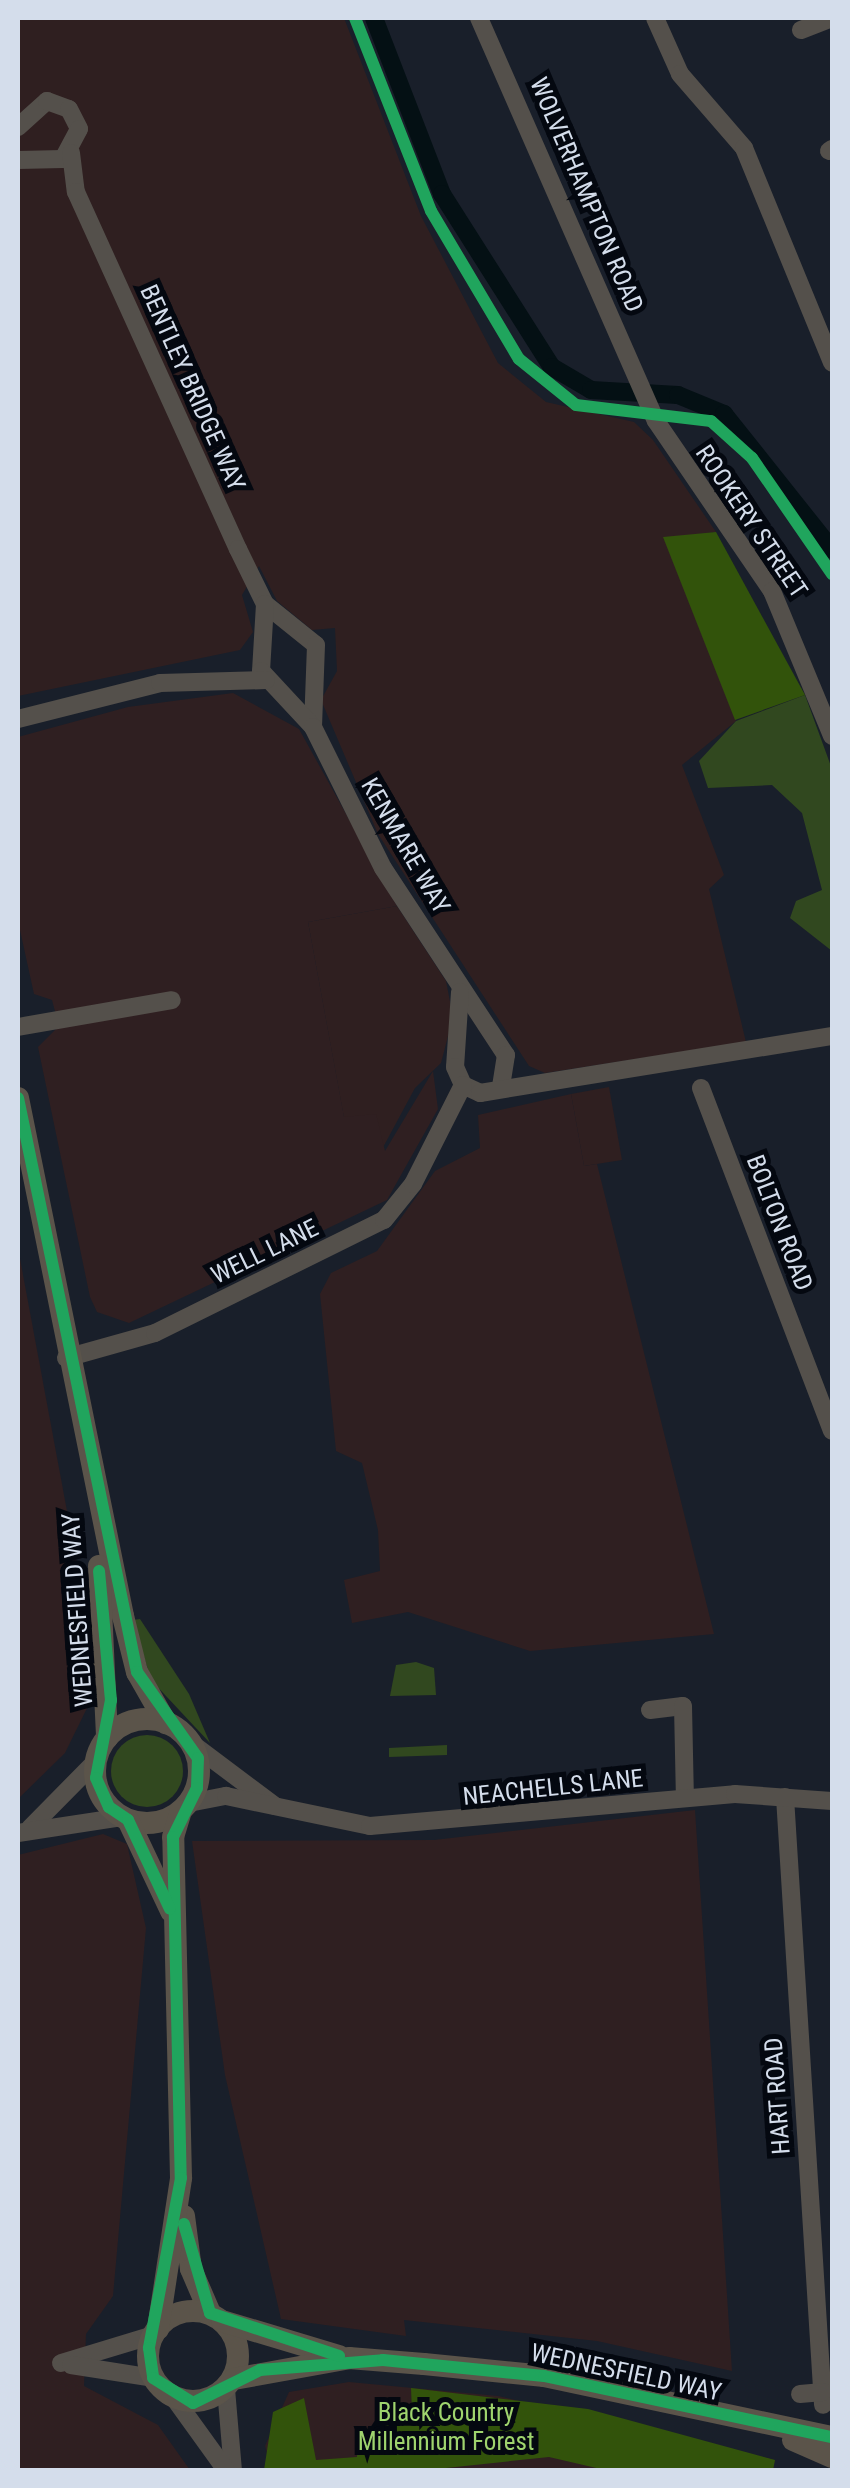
<!DOCTYPE html>
<style>
body{margin:0}
#map{position:relative;width:850px;height:2488px;overflow:hidden;background:#191f2a;font-family:"Roboto Condensed",sans-serif}
div>[style]{position:absolute}
.commercial>*{inset:0;background:#2f1f20}
.industrial>*{inset:0;background:#2f1f21}
.green>*{inset:0;background:#31481f}
.round{border-radius:50%}
.forest>*{inset:0;background:#32530b}
.canal>*{height:18px;margin:-9px;padding:0 9px;transform-origin:9px;border-radius:9px;background:#041014}
.minor>*{height:18px;margin:-9px;padding:0 9px;transform-origin:9px;border-radius:9px;background:#54504b}
.major>*{height:22px;margin:-11px;padding:0 11px;transform-origin:11px;border-radius:11px;background:#5b544a}
.major>.ring{margin:-11px;padding:0;box-sizing:content-box;background:none;border:22px solid #5b544a;border-radius:50%}
.cycleway>*{height:12px;margin:-6px;padding:0 6px;transform-origin:6px;border-radius:6px;background:#20a55d}
span{translate:-50% -50%;white-space:nowrap;text-align:center;line-height:1.15;-webkit-text-stroke:10px #040810;paint-order:stroke}
.street-label{font-size:25px;color:#d4ddeb}
.park-label{font-size:25px;color:#9fd46e}
.frame{position:absolute;inset:0;border:20px solid #d4ddeb;pointer-events:none}
</style>
<div id="map">
<div class="commercial">
<div style="clip-path:polygon(18px 18px,344px 18px,421px 216px,498px 363px,546px 402px,634px 422px,653px 440px,716px 532px,664px 538px,736px 721px,682px 765px,724px 875px,709px 889px,746px 1042px,545px 1073px,529px 1066px,378px 834px,321px 700px,337px 671px,335px 628px,312px 630px,277px 601px,259px 566px,242px 595px,253px 632px,240px 650px,18px 696px)"></div>
<div style="clip-path:polygon(397px 906px,446px 981px,453px 1017px,441px 1063px,415px 1088px,380px 1153px,344px 1118px,308px 922px)"></div>
<div style="clip-path:polygon(609px 1087px,622px 1160px,584px 1166px,571px 1094px)"></div>
</div>
<div class="industrial">
<div style="clip-path:polygon(233px 693px,299px 729px,397px 906px,308px 922px,344px 1117px,376px 1114px,385px 1151px,433px 1071px,438px 1109px,387px 1200px,129px 1323px,97px 1312px,90px 1297px,38px 1047px,59px 1026px,52px 1000px,34px 994px,18px 921px,18px 737px,128px 707px)"></div>
<div style="clip-path:polygon(571px 1094px,584px 1166px,597px 1164px,714px 1634px,530px 1651px,408px 1612px,352px 1623px,344px 1580px,380px 1571px,378px 1530px,362px 1463px,336px 1451px,320px 1294px,331px 1273px,377px 1251px,435px 1171px,480px 1148px,478px 1115px)"></div>
<div style="clip-path:polygon(18px 1248px,89px 1629px,91px 1700px,65px 1753px,18px 1799px)"></div>
<div style="clip-path:polygon(695px 1810px,732px 2371px,597px 2341px,404px 2320px,406px 2336px,281px 2319px,225px 2075px,192px 1841px,434px 1840px)"></div>
<div style="clip-path:polygon(103px 1834px,127px 1844px,146px 1928px,113px 2296px,86px 2334px,84px 2386px,158px 2425px,190px 2470px,18px 2470px,18px 1855px)"></div>
<div style="clip-path:polygon(349px 2382px,498px 2396px,775px 2460px,773px 2470px,272px 2470px,265px 2446px,289px 2392px)"></div>
</div>
<div class="green">
<div style="clip-path:polygon(805px 695px,832px 769px,832px 951px,790px 918px,796px 901px,822px 890px,802px 813px,772px 785px,708px 788px,699px 761px,736px 721px)"></div>
<div style="clip-path:polygon(140px 1619px,189px 1694px,210px 1743px,151px 1680px,133px 1620px)"></div>
<div style="clip-path:polygon(416px 1662px,434px 1668px,436px 1695px,390px 1696px,396px 1665px)"></div>
<div class="round" style="left:111px;top:1735px;width:72px;height:72px"></div>
<div style="clip-path:polygon(447px 1745px,447px 1755px,389px 1757px,389px 1748px)"></div>
</div>
<div class="forest">
<div style="clip-path:polygon(716px 532px,805px 695px,735px 720px,663px 537px)"></div>
<div style="clip-path:polygon(411px 2388px,588px 2409px,775px 2460px,773px 2470px,605px 2470px,549px 2457px,427px 2470px,264px 2470px,273px 2412px,304px 2398px,316px 2460px,357px 2457px,358px 2432px,412px 2413px)"></div>
</div>
<div class="canal">
<div style="left:374px;top:18px;width:189px;rotate:68.9deg"></div>
<div style="left:442px;top:194px;width:205px;rotate:57.6deg"></div>
<div style="left:552px;top:367px;width:45px;rotate:30.5deg"></div>
<div style="left:591px;top:390px;width:87px;rotate:3.3deg"></div>
<div style="left:678px;top:395px;width:50px;rotate:22.4deg"></div>
<div style="left:724px;top:414px;width:174px;rotate:51.5deg"></div>
</div>
<div class="minor">
<div style="left:479px;top:18px;width:440px;rotate:66.3deg"></div>
<div style="left:656px;top:421px;width:206px;rotate:55.7deg"></div>
<div style="left:772px;top:591px;width:157px;rotate:67.5deg"></div>
<div style="left:655px;top:18px;width:61px;rotate:65.9deg"></div>
<div style="left:680px;top:74px;width:98px;rotate:49.1deg"></div>
<div style="left:744px;top:148px;width:232px;rotate:67.7deg"></div>
<div style="left:801px;top:30px;width:33px;rotate:-21deg"></div>
<div style="left:18px;top:127px;width:39px;rotate:-42deg"></div>
<div style="left:47px;top:101px;width:23px;rotate:20deg"></div>
<div style="left:69px;top:109px;width:22px;rotate:63deg"></div>
<div style="left:79px;top:129px;width:34px;rotate:118deg"></div>
<div style="left:63px;top:159px;width:45px;rotate:178.7deg"></div>
<div style="left:829px;top:151px;width:4px;rotate:-34deg"></div>
<div style="left:71px;top:153px;width:39px;rotate:83deg"></div>
<div style="left:76px;top:192px;width:392px;rotate:65.6deg"></div>
<div style="left:238px;top:549px;width:61px;rotate:63.9deg"></div>
<div style="left:265px;top:604px;width:65px;rotate:38.8deg"></div>
<div style="left:316px;top:645px;width:82px;rotate:92.1deg"></div>
<div style="left:265px;top:604px;width:67px;rotate:93.4deg"></div>
<div style="left:261px;top:671px;width:76px;rotate:47.1deg"></div>
<div style="left:313px;top:727px;width:157px;rotate:63.6deg"></div>
<div style="left:383px;top:868px;width:224px;rotate:56.7deg"></div>
<div style="left:506px;top:1055px;width:30px;rotate:99deg"></div>
<div style="left:18px;top:719px;width:146px;rotate:-14.2deg"></div>
<div style="left:160px;top:683px;width:106px;rotate:-1.6deg"></div>
<div style="left:460px;top:992px;width:75px;rotate:93.8deg"></div>
<div style="left:455px;top:1067px;width:20px;rotate:66deg"></div>
<div style="left:463px;top:1085px;width:19px;rotate:25deg"></div>
<div style="left:480px;top:1093px;width:357px;rotate:-9.2deg"></div>
<div style="left:18px;top:1027px;width:156px;rotate:-9.9deg"></div>
<div style="left:701px;top:1088px;width:367px;rotate:69.1deg"></div>
<div style="left:66px;top:1358px;width:92px;rotate:-15.7deg"></div>
<div style="left:155px;top:1333px;width:255px;rotate:-26.3deg"></div>
<div style="left:384px;top:1220px;width:46px;rotate:-51.1deg"></div>
<div style="left:413px;top:1184px;width:111px;rotate:-63.2deg"></div>
<div style="left:650px;top:1710px;width:33px;rotate:-7deg"></div>
<div style="left:683px;top:1706px;width:92px;rotate:88.8deg"></div>
<div style="left:191px;top:1743px;width:105px;rotate:36.9deg"></div>
<div style="left:785px;top:1797px;width:609px;rotate:86.42deg"></div>
<div style="left:189px;top:1803px;width:38px;rotate:-11deg"></div>
<div style="left:226px;top:1796px;width:147px;rotate:11.8deg"></div>
<div style="left:370px;top:1826px;width:366px;rotate:-5deg"></div>
<div style="left:735px;top:1794px;width:97px;rotate:4.1deg"></div>
<div style="left:30px;top:1828px;width:94px;rotate:-45.4deg"></div>
<div style="left:18px;top:1833px;width:105px;rotate:-8.7deg"></div>
<div style="left:61px;top:2363px;width:97px;rotate:-16.8deg"></div>
<div style="left:71px;top:2365px;width:83px;rotate:9deg"></div>
<div style="left:226px;top:2389px;width:81px;rotate:85.1deg"></div>
<div style="left:800px;top:2394px;width:23px;rotate:-5deg"></div>
<div style="left:174px;top:2398px;width:89px;rotate:54.2deg"></div>
</div>
<div class="major">
<div style="left:18px;top:1098px;width:529px;rotate:78.54deg"></div>
<div style="left:123px;top:1616px;width:58px;rotate:76deg"></div>
<div style="left:137px;top:1672px;width:59px;rotate:60.4deg"></div>
<div style="left:99px;top:1566px;width:172px;rotate:87.3deg"></div>
<div class="ring" style="left:95px;top:1719px;width:82px;height:82px"></div>
<div style="left:128px;top:1820px;width:101px;rotate:64.7deg"></div>
<div style="left:184px;top:2216px;width:53px;rotate:82.5deg"></div>
<div style="left:191px;top:2269px;width:48px;rotate:66.6deg"></div>
<div class="ring" style="left:148px;top:2311px;width:68px;height:68px"></div>
<div style="left:222px;top:2321px;width:122px;rotate:16.7deg"></div>
<div style="left:158px;top:2329px;width:153px;rotate:-81.3deg"></div>
<div style="left:181px;top:2178px;width:341px;rotate:-91.3deg"></div>
<div style="left:173px;top:1837px;width:27px;rotate:-73deg"></div>
<div style="left:234px;top:2379px;width:117px;rotate:-10.3deg"></div>
<div style="left:349px;top:2358px;width:75px;rotate:4.6deg"></div>
<div style="left:424px;top:2364px;width:121px;rotate:5.7deg"></div>
<div style="left:544px;top:2376px;width:294px;rotate:12deg"></div>
<div style="left:793px;top:2440px;width:43px;rotate:23.6deg"></div>
</div>
<div class="cycleway">
<div style="left:355px;top:18px;width:207px;rotate:68.5deg"></div>
<div style="left:431px;top:211px;width:172px;rotate:59.3deg"></div>
<div style="left:519px;top:359px;width:73px;rotate:38.9deg"></div>
<div style="left:576px;top:405px;width:136px;rotate:6.8deg"></div>
<div style="left:711px;top:421px;width:55px;rotate:42.1deg"></div>
<div style="left:752px;top:458px;width:141px;rotate:55.4deg"></div>
<div style="left:18px;top:1098px;width:586px;rotate:78.29deg"></div>
<div style="left:137px;top:1672px;width:105px;rotate:54.7deg"></div>
<div style="left:198px;top:1758px;width:30px;rotate:92deg"></div>
<div style="left:197px;top:1788px;width:55px;rotate:116.1deg"></div>
<div style="left:173px;top:1837px;width:341px;rotate:88.7deg"></div>
<div style="left:181px;top:2178px;width:173px;rotate:100.7deg"></div>
<div style="left:149px;top:2348px;width:30px;rotate:82deg"></div>
<div style="left:153px;top:2378px;width:47px;rotate:32deg"></div>
<div style="left:193px;top:2403px;width:75px;rotate:-26.2deg"></div>
<div style="left:260px;top:2370px;width:123px;rotate:-4.6deg"></div>
<div style="left:383px;top:2360px;width:162px;rotate:5.7deg"></div>
<div style="left:544px;top:2376px;width:294px;rotate:12deg"></div>
<div style="left:99px;top:1571px;width:130px;rotate:84.7deg"></div>
<div style="left:111px;top:1700px;width:79px;rotate:100.9deg"></div>
<div style="left:96px;top:1778px;width:32px;rotate:66deg"></div>
<div style="left:109px;top:1807px;width:23px;rotate:34deg"></div>
<div style="left:128px;top:1820px;width:98px;rotate:64.7deg"></div>
<div style="left:184px;top:2224px;width:93px;rotate:73.7deg"></div>
<div style="left:210px;top:2313px;width:136px;rotate:18.4deg"></div>
</div>
<div class="street-label">
<span style="left:586px;top:195px;rotate:67deg">WOLVERHAMPTON ROAD</span>
<span style="left:192px;top:388px;rotate:66deg">BENTLEY BRIDGE WAY</span>
<span style="left:751px;top:522px;rotate:56deg">ROOKERY STREET</span>
<span style="left:405px;top:846px;rotate:60deg">KENMARE WAY</span>
<span style="left:779px;top:1223px;rotate:69deg">BOLTON ROAD</span>
<span style="left:265px;top:1252px;rotate:-26deg">WELL LANE</span>
<span style="left:78px;top:1610px;rotate:-94deg">WEDNESFIELD WAY</span>
<span style="left:553px;top:1788px;rotate:-6deg">NEACHELLS LANE</span>
<span style="left:778px;top:2096px;rotate:-94deg">HART ROAD</span>
<span style="left:626px;top:2373px;rotate:12deg">WEDNESFIELD WAY</span>
</div>
<div class="park-label">
<span style="left:446px;top:2428px">Black Country<br>Millennium Forest</span>
</div>
<div class="frame"></div>
</div>
